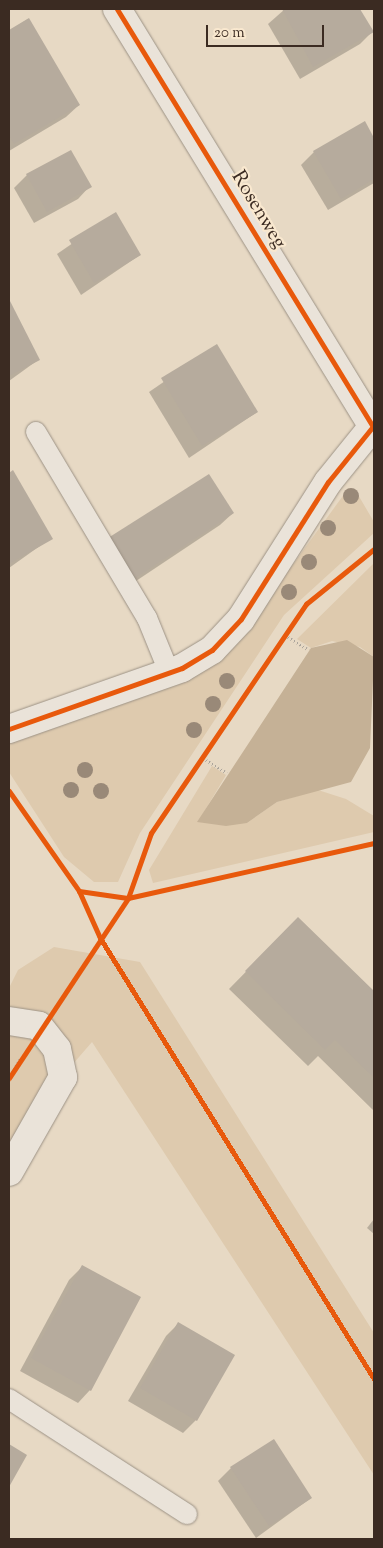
<!DOCTYPE html>
<style>
body{margin:0}
#map{position:relative;width:383px;height:1548px;overflow:hidden;background:#e7d9c4;font-family:"Sorts Mill Goudy",serif}
div>[style]{position:absolute}
.green>*{inset:0;background:#decaae}
.water>*{inset:0;background:#c5b196}
.shadow>*{inset:0;background:#0003}
.building>*{inset:0;background:#b6ab9d}
.path>*{height:3px;margin-top:-1.5px;transform-origin:0;background:repeating-linear-gradient(90deg,#aca59c 0 1px,transparent 0 3.5px)}
.roads{filter:drop-shadow(0 0 1px #9c9285) drop-shadow(0 0 1px #9c9285)}
.service>*{height:20px;margin:-10px;padding:0 10px;transform-origin:10px;border-radius:10px;background:#eae3d9}
.minor>*{height:28px;margin:-14px;padding:0 14px;transform-origin:14px;border-radius:14px;background:#eae3d9}
.tertiary>*{height:28px;margin:-14px;padding:0 14px;transform-origin:14px;border-radius:14px;background:#eae3d9}
.cycleway>*{height:5px;margin:-2.5px;padding:0 2.5px;transform-origin:2.5px;border-radius:2.5px;background:#e8590c}
.trees>*{width:16px;height:16px;margin:-8px;border-radius:50%;background:#998978}
span{translate:-50% -50%;white-space:nowrap;text-align:center;line-height:1.15;-webkit-text-stroke:4.5px #f9e8cf;paint-order:stroke}
.street-label{font-size:20px;color:#3b2b22}
.frame{position:absolute;inset:0;border:10px solid #3b2b22;pointer-events:none}
.scale{position:absolute;left:206px;top:25px;width:118px;height:22px;box-sizing:border-box;border:2px solid #3b2b22;border-top:0;padding-left:6px;font-size:15px;line-height:18px;white-space:nowrap;color:#3b2b22;-webkit-text-stroke:4px #f9e8cf;paint-order:stroke}
</style>
<div id="map">
<div class="green">
<div style="clip-path:polygon(345px 493px,357px 493px,374px 522px,374px 533px,284px 615px,140px 833px,118px 882px,94px 882px,64px 857px,9px 772px,9px 730px,91px 709px,259px 611px)"></div>
<div style="clip-path:polygon(374px 563px,374px 657px,360px 647px,332px 641px,311px 648px,297px 639px)"></div>
<div style="clip-path:polygon(212px 766px,226px 775px,198px 822px,247px 823px,277px 802px,318px 790px,346px 799px,374px 816px,374px 832px,153px 883px,149px 870px)"></div>
<div style="clip-path:polygon(54px 947px,140px 962px,374px 1333px,374px 1475px,92px 1042px,27px 1117px,9px 1148px,9px 988px,18px 970px)"></div>
</div>
<div class="water">
<div style="clip-path:polygon(347px 640px,374px 657px,370px 748px,351px 782px,277px 802px,247px 823px,226px 826px,197px 822px,311px 648px)"></div>
</div>
<div class="shadow">
<div style="clip-path:polygon(285px 9px,359px 9px,372px 32px,360px 44px,300px 79px,268px 24px)"></div>
<div style="clip-path:polygon(28px 19px,79px 105px,66px 117px,9px 151px,9px 31px)"></div>
<div style="clip-path:polygon(364px 123px,374px 140px,374px 183px,328px 210px,301px 165px,314px 152px)"></div>
<div style="clip-path:polygon(27px 175px,90px 186px,78px 199px,34px 223px,14px 188px)"></div>
<div style="clip-path:polygon(115px 214px,140px 255px,81px 295px,57px 254px)"></div>
<div style="clip-path:polygon(9px 302px,38px 360px,9px 381px)"></div>
<div style="clip-path:polygon(216px 346px,257px 412px,189px 458px,149px 392px)"></div>
<div style="clip-path:polygon(13px 472px,51px 538px,9px 568px,9px 474px)"></div>
<div style="clip-path:polygon(233px 513px,220px 525px,121px 591px,109px 539px)"></div>
<div style="clip-path:polygon(298px 919px,374px 993px,374px 1111px,318px 1056px,308px 1066px,229px 989px)"></div>
<div style="clip-path:polygon(374px 1219px,374px 1234px,367px 1228px)"></div>
<div style="clip-path:polygon(82px 1267px,90px 1390px,78px 1403px,20px 1371px,69px 1280px)"></div>
<div style="clip-path:polygon(178px 1324px,196px 1420px,183px 1433px,128px 1401px,166px 1336px)"></div>
<div style="clip-path:polygon(231px 1468px,311px 1498px,256px 1538px,218px 1481px)"></div>
</div>
<div class="building">
<div style="clip-path:polygon(282px 9px,360px 9px,374px 32px,313px 67px)"></div>
<div style="clip-path:polygon(29px 18px,80px 105px,14px 144px,9px 136px,9px 30px)"></div>
<div style="clip-path:polygon(365px 121px,374px 138px,374px 179px,341px 199px,313px 151px)"></div>
<div style="clip-path:polygon(71px 150px,92px 187px,47px 212px,26px 174px)"></div>
<div style="clip-path:polygon(116px 212px,141px 255px,94px 283px,69px 240px)"></div>
<div style="clip-path:polygon(9px 299px,40px 360px,9px 376px)"></div>
<div style="clip-path:polygon(217px 344px,258px 412px,202px 446px,161px 378px)"></div>
<div style="clip-path:polygon(13px 470px,53px 539px,9px 564px,9px 473px)"></div>
<div style="clip-path:polygon(209px 474px,234px 513px,134px 579px,108px 538px)"></div>
<div style="clip-path:polygon(298px 917px,374px 991px,374px 1078px,335px 1040px,325px 1050px,245px 971px)"></div>
<div style="clip-path:polygon(82px 1265px,141px 1297px,91px 1391px,31px 1358px)"></div>
<div style="clip-path:polygon(178px 1322px,235px 1355px,197px 1421px,140px 1388px)"></div>
<div style="clip-path:polygon(274px 1439px,312px 1498px,269px 1526px,230px 1467px)"></div>
<div style="clip-path:polygon(9px 1444px,27px 1455px,9px 1487px)"></div>
</div>
<div class="path">
<div style="left:285px;top:635px;width:28px;rotate:32deg"></div>
<div style="left:203px;top:758px;width:28px;rotate:32deg"></div>
<div style="left:9px;top:1078px;width:24px;rotate:-60deg"></div>
</div>
<div class="roads">
<div class="service">
<div style="left:36px;top:432px;width:217px;rotate:59.2deg"></div>
<div style="left:147px;top:618px;width:58px;rotate:67.8deg"></div>
<div style="left:9px;top:1399px;width:212px;rotate:32.9deg"></div>
</div>
<div class="minor">
<div style="left:9px;top:729px;width:183px;rotate:-19.4deg"></div>
<div style="left:182px;top:668px;width:35px;rotate:-31deg"></div>
<div style="left:212px;top:650px;width:42px;rotate:-46.9deg"></div>
<div style="left:241px;top:619px;width:162px;rotate:-57.6deg"></div>
<div style="left:328px;top:482px;width:73px;rotate:-51.1deg"></div>
<div style="left:9px;top:1021px;width:30px;rotate:9deg"></div>
<div style="left:39px;top:1026px;width:29px;rotate:52deg"></div>
<div style="left:57px;top:1049px;width:29px;rotate:78deg"></div>
<div style="left:63px;top:1077px;width:109px;rotate:119.6deg"></div>
</div>
<div class="tertiary">
<div style="left:117px;top:9px;width:492px;rotate:58.5deg"></div>
</div>
</div>
<div class="cycleway">
<div style="left:117px;top:9px;width:492px;rotate:58.5deg"></div>
<div style="left:9px;top:729px;width:183px;rotate:-19.4deg"></div>
<div style="left:182px;top:668px;width:35px;rotate:-31deg"></div>
<div style="left:212px;top:650px;width:42px;rotate:-46.9deg"></div>
<div style="left:241px;top:619px;width:162px;rotate:-57.6deg"></div>
<div style="left:328px;top:482px;width:73px;rotate:-51.1deg"></div>
<div style="left:9px;top:791px;width:122px;rotate:55deg"></div>
<div style="left:79px;top:891px;width:51px;rotate:65.9deg"></div>
<div style="left:100px;top:938px;width:519px;rotate:58.15deg"></div>
<div style="left:79px;top:891px;width:49px;rotate:8.1deg"></div>
<div style="left:128px;top:898px;width:252px;rotate:-12.6deg"></div>
<div style="left:9px;top:1078px;width:216px;rotate:-56.5deg"></div>
<div style="left:128px;top:898px;width:69px;rotate:-70.5deg"></div>
<div style="left:151px;top:833px;width:277px;rotate:-55.9deg"></div>
<div style="left:306px;top:604px;width:87px;rotate:-39deg"></div>
</div>
<div class="trees">
<div style="left:351px;top:496px"></div>
<div style="left:328px;top:528px"></div>
<div style="left:309px;top:562px"></div>
<div style="left:289px;top:592px"></div>
<div style="left:227px;top:681px"></div>
<div style="left:213px;top:704px"></div>
<div style="left:194px;top:730px"></div>
<div style="left:85px;top:770px"></div>
<div style="left:71px;top:790px"></div>
<div style="left:101px;top:791px"></div>
</div>
<div class="street-label">
<span style="left:258px;top:210px;rotate:59deg">Rosenweg</span>
</div>
<div class="frame"></div>
<div class="scale">20 m</div>
</div>
